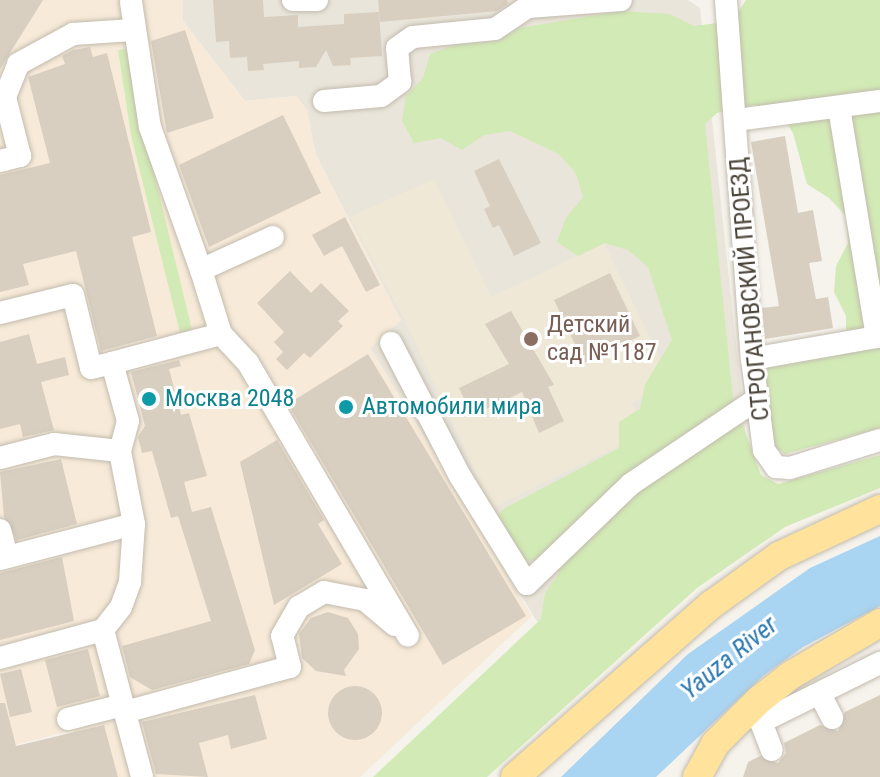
<!DOCTYPE html>
<meta charset="utf-8">
<style>
body{margin:0}
#map{position:relative;width:880px;height:777px;overflow:hidden;background:#f6f3ec;font-family:"Roboto Condensed",sans-serif}
div>[style]{position:absolute}
.residential>*{inset:0;background:#eae5da}
.commercial>*{inset:0;background:#f7ead8}
.education>*{inset:0;background:#efe8d6}
.green>*{inset:0;background:#d2eab5}
.water>*{inset:0;background:#a9d4f2}
.building>*{inset:0;background:#d8cfc1}
.round{border-radius:50%}
.roads{filter:drop-shadow(0 0 2px #c2bbae) drop-shadow(0 0 2px #c2bbae)}
.minor>*{height:22px;margin:-11px;padding:0 11px;transform-origin:11px;border-radius:11px;background:#fff}
.major>*{height:28px;margin:-14px;padding:0 14px;transform-origin:14px;border-radius:14px;background:#ffe39c}
.dots>*{width:22px;height:22px;translate:-50% -50%;box-sizing:border-box;border:4px solid #fff;border-radius:50%}
span{translate:-50% -50%;white-space:nowrap;text-align:center;line-height:1.15;-webkit-text-stroke:6px #fff;paint-order:stroke}
.street-label{font-size:24px;color:#4b4439}
.education-label{font-size:24px;color:#785e54}
.left{translate:0 -50%;text-align:left}
.culture-label{font-size:24px;color:#0d838f}
.water-label{font-size:26px;color:#2e7ab2;font-style:italic}
</style>
<div id="map">
<div class="residential">
<div style="clip-path:polygon(183px 0,688px 0,700px 8px,756px 530px,569px 674px,370px 348px,401px 320px,316px 155px,307px 110px,296px 96px,245px 101px,183px 21px)"></div>
</div>
<div class="commercial">
<div style="clip-path:polygon(0 0,183px 0,183px 21px,245px 101px,296px 96px,307px 110px,316px 155px,401px 320px,370px 348px,532px 616px,360px 777px,85px 777px,73px 730px,0 749px)"></div>
</div>
<div class="education">
<div style="clip-path:polygon(434px 179px,491px 297px,604px 243px,672px 383px,631px 403px,645px 433px,492px 508px,411px 333px,350px 217px)"></div>
</div>
<div class="green">
<div style="clip-path:polygon(746px 0,880px 0,880px 428px,785px 454px,754px 433px,751px 385px,768px 368px,846px 347px,846px 316px,834px 292px,836px 266px,848px 243px,846px 216px,829px 198px,807px 184px,793px 133px,779px 111px,753px 105px,717px 113px,705px 124px,733px 399px,761px 475px,778px 484px,880px 455px,880px 488px,785px 527px,697px 588px,487px 777px,373px 777px,541px 619px,545px 593px,560px 572px,538px 561px,512px 559px,492px 521px,505px 508px,619px 448px,619px 422px,640px 409px,645px 384px,672px 340px,648px 267px,628px 250px,605px 243px,578px 256px,557px 242px,566px 218px,583px 197px,576px 174px,559px 154px,510px 131px,484px 135px,462px 150px,441px 138px,414px 143px,402px 121px,406px 96px,423px 78px,430px 54px,455px 45px,498px 41px,520px 28px,620px 11px,670px 14px,694px 26px,732px 21px)"></div>
<div style="clip-path:polygon(131px 48px,144px 132px,192px 330px,180px 333px,131px 135px,118px 50px)"></div>
</div>
<div class="water">
<div style="clip-path:polygon(880px 536px,880px 606px,803px 647px,763px 676px,656px 777px,561px 777px,688px 654px,810px 568px)"></div>
</div>
<div class="building">
<div style="clip-path:polygon(0 0,43px 0,0 69px)"></div>
<div style="clip-path:polygon(213px 0,263px 0,264px 17px,298px 15px,298px 27px,344px 24px,344px 14px,379px 12px,382px 56px,350px 58px,351px 65px,333px 66px,326px 50px,316px 67px,299px 68px,299px 61px,263px 64px,264px 70px,248px 71px,247px 57px,230px 58px,229px 41px,216px 42px)"></div>
<div style="clip-path:polygon(378px 0,507px 0,508px 4px,497px 11px,380px 22px)"></div>
<div style="clip-path:polygon(185px 30px,214px 118px,167px 133px,151px 41px)"></div>
<div style="clip-path:polygon(90px 47px,93px 57px,107px 53px,151px 232px,132px 237px,157px 336px,101px 351px,76px 251px,23px 264px,29px 285px,0 292px,0 175px,50px 163px,28px 77px,65px 64px,62px 56px,73px 50px)"></div>
<div style="clip-path:polygon(283px 115px,321px 193px,209px 247px,179px 165px)"></div>
<div style="clip-path:polygon(785px 136px,798px 213px,813px 210px,822px 261px,809px 263px,816px 299px,828px 297px,833px 328px,765px 339px,762px 308px,779px 306px,751px 142px)"></div>
<div style="clip-path:polygon(499px 159px,541px 243px,514px 256px,499px 225px,493px 228px,484px 209px,490px 206px,474px 171px)"></div>
<div style="clip-path:polygon(345px 217px,380px 285px,366px 292px,342px 246px,324px 256px,312px 235px)"></div>
<div style="clip-path:polygon(290px 271px,311px 293px,321px 283px,349px 311px,338px 321px,343px 326px,310px 358px,304px 353px,287px 370px,276px 359px,283px 352px,274px 342px,284px 332px,257px 303px)"></div>
<div style="clip-path:polygon(610px 273px,640px 336px,584px 363px,554px 300px)"></div>
<div style="clip-path:polygon(511px 311px,554px 385px,548px 387px,564px 421px,539px 433px,522px 392px,472px 416px,459px 388px,509px 364px,485px 324px)"></div>
<div style="clip-path:polygon(29px 334px,37px 364px,65px 357px,69px 375px,41px 382px,54px 430px,23px 437px,20px 424px,0 429px,0 342px)"></div>
<div style="clip-path:polygon(368px 354px,526px 616px,443px 665px,288px 404px)"></div>
<div style="clip-path:polygon(179px 360px,181px 366px,169px 369px,181px 415px,189px 413px,207px 476px,184px 482px,192px 512px,211px 507px,255px 650px,249px 664px,152px 690px,130px 677px,122px 646px,211px 621px,178px 516px,171px 518px,152px 451px,142px 453px,138px 437px,145px 426px,131px 372px)"></div>
<div style="clip-path:polygon(277px 440px,324px 520px,318px 524px,342px 564px,274px 605px,240px 462px)"></div>
<div style="clip-path:polygon(61px 459px,77px 524px,17px 540px,4px 517px,0 472px)"></div>
<div style="clip-path:polygon(62px 557px,74px 621px,0 640px,0 573px)"></div>
<div style="clip-path:polygon(328px 612px,348px 618px,358px 634px,359px 649px,344px 670px,346px 676px,316px 671px,302px 658px,299px 634px,311px 618px)"></div>
<div style="clip-path:polygon(88px 649px,100px 696px,57px 707px,45px 660px)"></div>
<div style="clip-path:polygon(21px 669px,32px 712px,10px 717px,0 674px)"></div>
<div class="round" style="left:328px;top:686px;width:54px;height:54px"></div>
<div style="clip-path:polygon(255px 695px,267px 739px,231px 749px,228px 735px,199px 743px,208px 777px,156px 774px,142px 722px)"></div>
<div style="clip-path:polygon(880px 695px,880px 777px,743px 777px,748px 762px,760px 756px,778px 763px,786px 753px,784px 743px,820px 725px,838px 731px,845px 712px)"></div>
<div style="clip-path:polygon(0 703px,5px 703px,16px 746px,104px 725px,118px 777px,0 777px)"></div>
</div>
<div class="roads">
<div class="minor">
<div style="left:293px;top:0;width:24px"></div>
<div style="left:726px;top:0;width:360px;rotate:85.9deg"></div>
<div style="left:752px;top:359px;width:92px;rotate:82.5deg"></div>
<div style="left:764px;top:450px;width:21px;rotate:55deg"></div>
<div style="left:776px;top:467px;width:14px;rotate:4deg"></div>
<div style="left:790px;top:468px;width:94px;rotate:-17.3deg"></div>
<div style="left:131px;top:2px;width:126px;rotate:81.4deg"></div>
<div style="left:150px;top:127px;width:152px;rotate:70.4deg"></div>
<div style="left:324px;top:101px;width:57px;rotate:-5deg"></div>
<div style="left:381px;top:96px;width:24px;rotate:-36deg"></div>
<div style="left:400px;top:82px;width:34px;rotate:-95deg"></div>
<div style="left:397px;top:48px;width:19px;rotate:-35deg"></div>
<div style="left:413px;top:37px;width:82px;rotate:-5.6deg"></div>
<div style="left:495px;top:29px;width:40px;rotate:-34deg"></div>
<div style="left:528px;top:7px;width:93px;rotate:-4.3deg"></div>
<div style="left:737px;top:120px;width:144px;rotate:-7.6deg"></div>
<div style="left:0;top:161px;width:21px;rotate:-14deg"></div>
<div style="left:20px;top:156px;width:61px;rotate:-104.3deg"></div>
<div style="left:5px;top:97px;width:35px;rotate:-68deg"></div>
<div style="left:18px;top:64px;width:63px;rotate:-28.6deg"></div>
<div style="left:73px;top:34px;width:60px;rotate:-3.8deg"></div>
<div style="left:0;top:313px;width:75px;rotate:-13.9deg"></div>
<div style="left:73px;top:295px;width:75px;rotate:76.1deg"></div>
<div style="left:91px;top:368px;width:22px;rotate:-13deg"></div>
<div style="left:221px;top:334px;width:67px;rotate:-107.4deg"></div>
<div style="left:201px;top:270px;width:79px;rotate:-24.6deg"></div>
<div style="left:391px;top:343px;width:150px;rotate:62.6deg"></div>
<div style="left:460px;top:476px;width:127px;rotate:58.2deg"></div>
<div style="left:527px;top:584px;width:144px;rotate:-43.9deg"></div>
<div style="left:631px;top:484px;width:152px;rotate:-34deg"></div>
<div style="left:752px;top:359px;width:127px;rotate:-10deg"></div>
<div style="left:877px;top:337px;width:233px;rotate:-99.4deg"></div>
<div style="left:0;top:458px;width:56px;rotate:-14.5deg"></div>
<div style="left:54px;top:444px;width:66px;rotate:6.1deg"></div>
<div style="left:120px;top:451px;width:31px;rotate:-75deg"></div>
<div style="left:128px;top:421px;width:60px;rotate:-105.4deg"></div>
<div style="left:112px;top:363px;width:113px;rotate:-14.9deg"></div>
<div style="left:221px;top:334px;width:40px;rotate:47deg"></div>
<div style="left:248px;top:363px;width:316px;rotate:59.6deg"></div>
<div style="left:0;top:530px;width:28px;rotate:75deg"></div>
<div style="left:0;top:559px;width:138px;rotate:-14.6deg"></div>
<div style="left:103px;top:630px;width:152px;rotate:75.1deg"></div>
<div style="left:0;top:658px;width:107px;rotate:-15.2deg"></div>
<div style="left:103px;top:630px;width:29px;rotate:-52deg"></div>
<div style="left:121px;top:607px;width:27px;rotate:-70deg"></div>
<div style="left:130px;top:582px;width:58px;rotate:-86.1deg"></div>
<div style="left:134px;top:524px;width:74px;rotate:-100.9deg"></div>
<div style="left:820px;top:694px;width:27px;rotate:63deg"></div>
<div style="left:747px;top:710px;width:18px;rotate:41deg"></div>
<div style="left:761px;top:722px;width:133px;rotate:-26.4deg"></div>
<div style="left:125px;top:712px;width:171px;rotate:-15.3deg"></div>
<div style="left:290px;top:667px;width:32px;rotate:-104deg"></div>
<div style="left:282px;top:636px;width:34px;rotate:-60deg"></div>
<div style="left:299px;top:607px;width:29px;rotate:-31deg"></div>
<div style="left:324px;top:592px;width:42px;rotate:11deg"></div>
<div style="left:365px;top:600px;width:39px;rotate:40deg"></div>
<div style="left:68px;top:719px;width:57px;rotate:-14.3deg"></div>
<div style="left:761px;top:722px;width:30px;rotate:69deg"></div>
</div>
<div class="major">
<div style="left:515px;top:777px;width:261px;rotate:-41.3deg"></div>
<div style="left:711px;top:605px;width:84px;rotate:-35.8deg"></div>
<div style="left:779px;top:556px;width:111px;rotate:-25deg"></div>
<div style="left:697px;top:777px;width:38px;rotate:-61deg"></div>
<div style="left:715px;top:744px;width:62px;rotate:-45deg"></div>
<div style="left:759px;top:700px;width:41px;rotate:-38deg"></div>
<div style="left:791px;top:675px;width:103px;rotate:-30.3deg"></div>
</div>
</div>
<div class="dots">
<div style="left:531px;top:339px;background:#8d6e63"></div>
<div style="left:149px;top:399px;background:#0f9aa8"></div>
<div style="left:346px;top:407px;background:#0f9aa8"></div>
</div>
<div class="street-label">
<span style="left:750px;top:289px;rotate:-95deg">СТРОГАНОВСКИЙ ПРОЕЗД</span>
</div>
<div class="education-label">
<span class="left" style="left:547px;top:339px">Детский<br>сад №1187</span>
</div>
<div class="culture-label">
<span class="left" style="left:165px;top:399px">Москва 2048</span>
<span class="left" style="left:362px;top:407px">Автомобили мира</span>
</div>
<div class="water-label">
<span style="left:729px;top:658px;rotate:-39deg">Yauza River</span>
</div>
</div>
